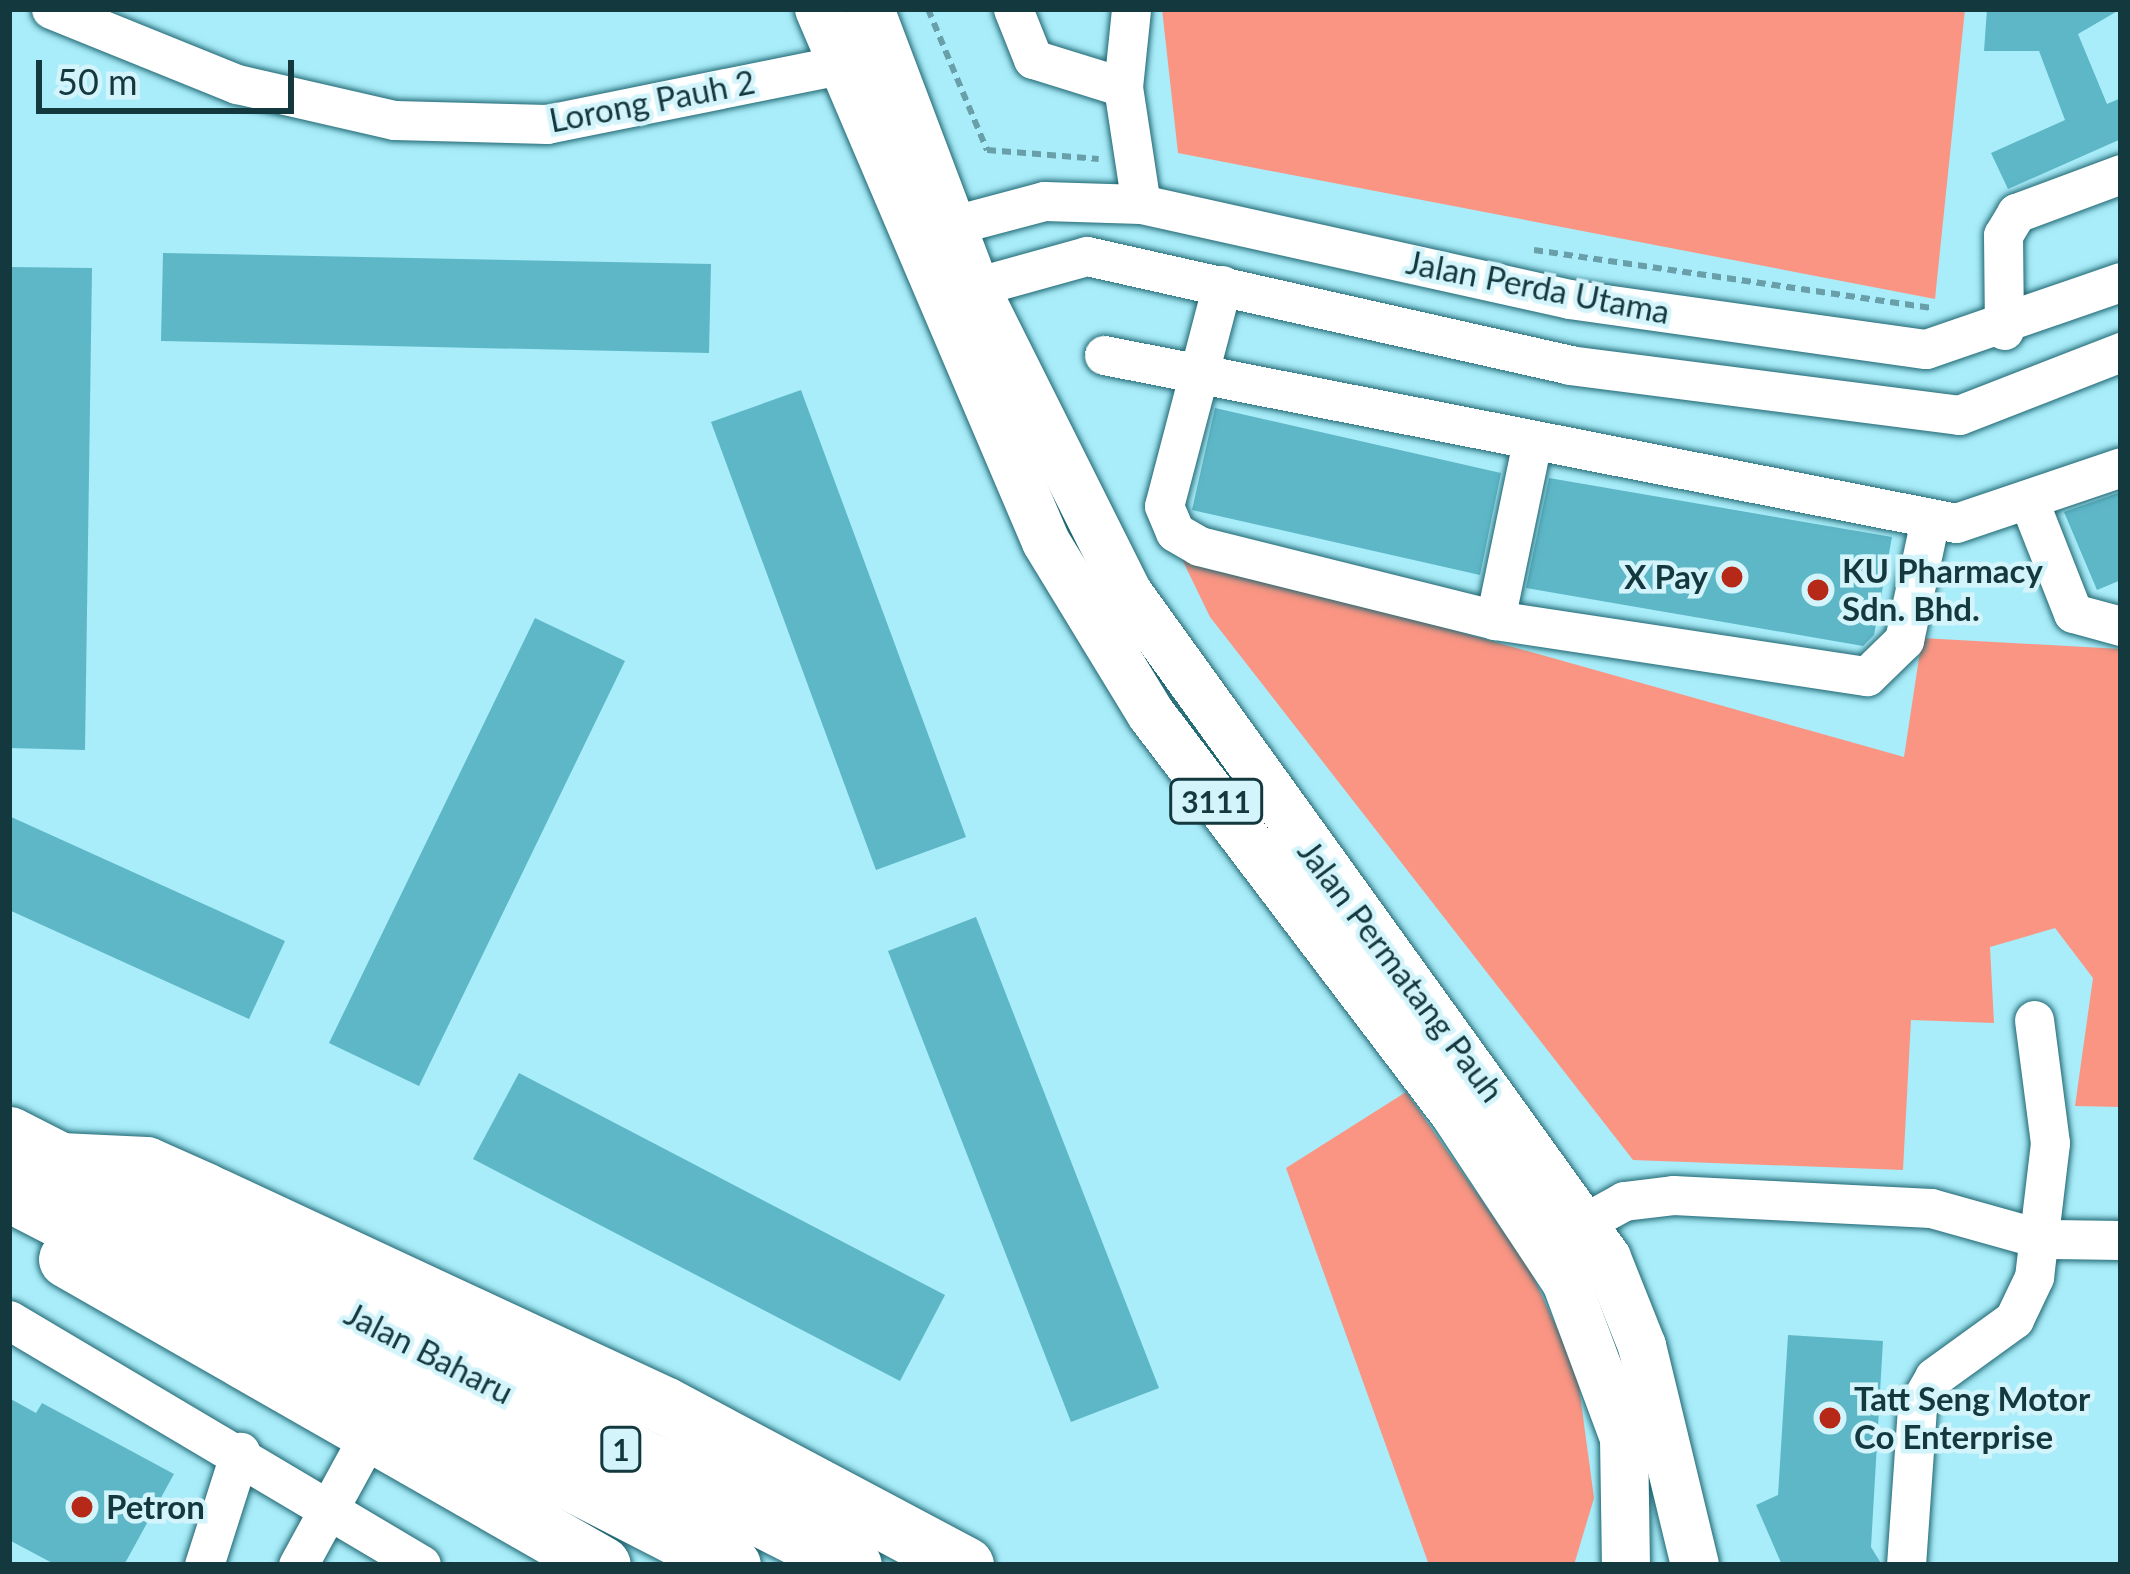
<!DOCTYPE html>
<style>
body{margin:0}
#map{position:relative;width:2130px;height:1574px;overflow:hidden;background:#a9edfa;font-family:Lato,sans-serif}
div>[style]{position:absolute}
.green>*{inset:0;background:#fa9583}
.building>*{inset:0;background:#5eb7c7}
.path>*{height:6px;margin-top:-3px;transform-origin:0;background:repeating-linear-gradient(90deg,#689fa9 0 9px,transparent 0 15px)}
.roads{filter:drop-shadow(0 0 3px #1f6671) drop-shadow(0 0 3px #1f6671)}
.minor>*{height:39px;margin:-19.5px;padding:0 19.5px;transform-origin:19.5px;border-radius:19.5px;background:#fff}
.major>*{height:48px;margin:-24px;padding:0 24px;transform-origin:24px;border-radius:24px;background:#fff}
.highway>*{height:57px;margin:-28.5px;padding:0 28.5px;transform-origin:28.5px;border-radius:28.5px;background:#fff}
.dots>*{width:33px;height:33px;translate:-50% -50%;box-sizing:border-box;border:6px solid #d3f4fa;border-radius:50%}
span{translate:-50% -50%;white-space:nowrap;text-align:center;line-height:1.15;-webkit-text-stroke:9px #d3f4fa;paint-order:stroke}
.shield-label span{padding:3px 9px;background:#d3f4fa;border:3px solid;border-radius:9px;-webkit-text-stroke-width:0}
.shield-label{font-size:30px;color:#13393f;font-weight:700}
.street-label{font-size:33px;color:#13393f}
.poi-label{font-size:33px;color:#13393f;font-weight:700}
.left{translate:0 -50%;text-align:left}
.right{translate:-100% -50%;text-align:right}
.frame{position:absolute;inset:0;border:12px solid #13393f;pointer-events:none}
.scale{position:absolute;left:36px;top:60px;width:258px;height:54px;box-sizing:border-box;border:6px solid #13393f;border-top:0;padding-left:15px;font-size:36px;line-height:42px;white-space:nowrap;color:#13393f;-webkit-text-stroke:9px #d3f4fa;paint-order:stroke}
</style>
<div id="map">
<div class="green">
<div style="clip-path:polygon(1162px 9px,1965px 9px,1935px 299px,1178px 153px)"></div>
<div style="clip-path:polygon(1179px 553px,1904px 757px,1922px 638px,2121px 649px,2121px 1107px,2075px 1106px,2093px 978px,2055px 928px,1990px 947px,1994px 1023px,1911px 1020px,1903px 1170px,1633px 1160px,1210px 617px)"></div>
<div style="clip-path:polygon(1406px 1092px,1530px 1270px,1577px 1372px,1594px 1498px,1574px 1565px,1429px 1565px,1286px 1168px)"></div>
</div>
<div class="building">
<div style="clip-path:polygon(1987px 9px,2121px 9px,2078px 34px,2107px 104px,2121px 98px,2121px 139px,2008px 189px,1991px 153px,2065px 120px,2039px 51px,1984px 51px)"></div>
<div style="clip-path:polygon(163px 253px,711px 264px,709px 353px,161px 341px)"></div>
<div style="clip-path:polygon(9px 267px,92px 268px,85px 750px,9px 748px)"></div>
<div style="clip-path:polygon(801px 390px,966px 837px,876px 870px,711px 422px)"></div>
<div style="clip-path:polygon(1215px 408px,1501px 473px,1480px 575px,1192px 510px)"></div>
<div style="clip-path:polygon(1549px 478px,1892px 537px,1874px 635px,1863px 646px,1526px 588px)"></div>
<div style="clip-path:polygon(2121px 492px,2121px 580px,2097px 590px,2064px 512px)"></div>
<div style="clip-path:polygon(535px 618px,625px 661px,419px 1086px,329px 1043px)"></div>
<div style="clip-path:polygon(9px 816px,285px 941px,249px 1019px,9px 910px)"></div>
<div style="clip-path:polygon(976px 917px,1159px 1388px,1071px 1422px,888px 951px)"></div>
<div style="clip-path:polygon(519px 1073px,945px 1295px,900px 1381px,473px 1159px)"></div>
<div style="clip-path:polygon(1788px 1335px,1883px 1341px,1871px 1547px,1882px 1565px,1782px 1565px,1756px 1505px,1778px 1495px)"></div>
<div style="clip-path:polygon(9px 1398px,36px 1413px,42px 1403px,174px 1474px,124px 1565px,56px 1565px,9px 1540px)"></div>
</div>
<div class="path">
<div style="left:928px;top:9px;width:153px;rotate:67.3deg"></div>
<div style="left:987px;top:150px;width:112px;rotate:4.6deg"></div>
<div style="left:1534px;top:250px;width:400px;rotate:8.3deg"></div>
</div>
<div class="roads">
<div class="minor">
<div style="left:51px;top:9px;width:201px;rotate:22deg"></div>
<div style="left:237px;top:84px;width:161px;rotate:12.9deg"></div>
<div style="left:394px;top:120px;width:153px;rotate:1.5deg"></div>
<div style="left:547px;top:124px;width:298px;rotate:-11.4deg"></div>
<div style="left:1013px;top:9px;width:54px;rotate:68.2deg"></div>
<div style="left:1033px;top:59px;width:94px;rotate:17.3deg"></div>
<div style="left:1123px;top:87px;width:118px;rotate:81.3deg"></div>
<div style="left:1123px;top:87px;width:78px;rotate:-84.1deg"></div>
<div style="left:950px;top:226px;width:97px;rotate:-14.9deg"></div>
<div style="left:1044px;top:201px;width:97px;rotate:1.8deg"></div>
<div style="left:1141px;top:204px;width:438px;rotate:12.5deg"></div>
<div style="left:1569px;top:299px;width:360px;rotate:8deg"></div>
<div style="left:1926px;top:349px;width:206px;rotate:-19deg"></div>
<div style="left:1222px;top:285px;width:228px;rotate:104.7deg"></div>
<div style="left:1164px;top:506px;width:28px;rotate:67deg"></div>
<div style="left:1175px;top:532px;width:28px;rotate:30deg"></div>
<div style="left:1199px;top:546px;width:305px;rotate:14deg"></div>
<div style="left:1495px;top:620px;width:376px;rotate:8.6deg"></div>
<div style="left:1867px;top:676px;width:52px;rotate:-44.2deg"></div>
<div style="left:1904px;top:640px;width:123px;rotate:-77.8deg"></div>
<div style="left:975px;top:287px;width:116px;rotate:-15.5deg"></div>
<div style="left:1087px;top:256px;width:494px;rotate:12.7deg"></div>
<div style="left:1569px;top:365px;width:393px;rotate:7.3deg"></div>
<div style="left:1959px;top:415px;width:174px;rotate:-21.3deg"></div>
<div style="left:2004px;top:330px;width:95px;rotate:-90.6deg"></div>
<div style="left:2003px;top:235px;width:26px;rotate:-59deg"></div>
<div style="left:2016px;top:213px;width:112px;rotate:-20.4deg"></div>
<div style="left:1104px;top:355px;width:868px;rotate:11.15deg"></div>
<div style="left:1956px;top:523px;width:174px;rotate:-18.7deg"></div>
<div style="left:2030px;top:504px;width:117px;rotate:68.5deg"></div>
<div style="left:2073px;top:613px;width:50px;rotate:15.2deg"></div>
<div style="left:1495px;top:620px;width:182px;rotate:-78.3deg"></div>
<div style="left:1586px;top:1222px;width:43px;rotate:-28.9deg"></div>
<div style="left:1624px;top:1201px;width:49px;rotate:-7deg"></div>
<div style="left:1673px;top:1195px;width:258px;rotate:2.9deg"></div>
<div style="left:1931px;top:1208px;width:115px;rotate:15.6deg"></div>
<div style="left:2042px;top:1239px;width:79px;rotate:0.7deg"></div>
<div style="left:9px;top:1320px;width:479px;rotate:30.7deg"></div>
<div style="left:204px;top:1565px;width:119px;rotate:-72.3deg"></div>
<div style="left:298px;top:1565px;width:144px;rotate:-61.3deg"></div>
<div style="left:1906px;top:1565px;width:158px;rotate:-86deg"></div>
<div style="left:1917px;top:1407px;width:34px;rotate:-60deg"></div>
<div style="left:1934px;top:1377px;width:99px;rotate:-35.9deg"></div>
<div style="left:2014px;top:1319px;width:47px;rotate:-64.5deg"></div>
<div style="left:2034px;top:1277px;width:135px;rotate:-83.2deg"></div>
<div style="left:2050px;top:1143px;width:124px;rotate:-97.4deg"></div>
</div>
<div class="major">
<div style="left:819px;top:9px;width:579px;rotate:66.93deg"></div>
<div style="left:1046px;top:542px;width:202px;rotate:58.6deg"></div>
<div style="left:1151px;top:714px;width:501px;rotate:52.79deg"></div>
<div style="left:1454px;top:1113px;width:203px;rotate:56.5deg"></div>
<div style="left:1566px;top:1282px;width:166px;rotate:69.6deg"></div>
<div style="left:1624px;top:1438px;width:127px;rotate:89.1deg"></div>
<div style="left:870px;top:9px;width:297px;rotate:69.3deg"></div>
<div style="left:975px;top:287px;width:343px;rotate:63.4deg"></div>
<div style="left:1129px;top:594px;width:818px;rotate:54.25deg"></div>
<div style="left:1607px;top:1258px;width:95px;rotate:68.3deg"></div>
<div style="left:1642px;top:1346px;width:225px;rotate:76.4deg"></div>
</div>
<div class="highway">
<div style="left:9px;top:1135px;width:947px;rotate:27deg"></div>
<div style="left:60px;top:1161px;width:86px;rotate:2.7deg"></div>
<div style="left:146px;top:1165px;width:64px;rotate:24.1deg"></div>
<div style="left:204px;top:1191px;width:507px;rotate:24.95deg"></div>
<div style="left:664px;top:1405px;width:341px;rotate:28deg"></div>
<div style="left:9px;top:1193px;width:813px;rotate:27.23deg"></div>
<div style="left:67px;top:1259px;width:616px;rotate:29.77deg"></div>
</div>
</div>
<div class="dots">
<div style="left:1732px;top:577px;background:#b62918"></div>
<div style="left:1818px;top:590px;background:#b62918"></div>
<div style="left:1830px;top:1418px;background:#b62918"></div>
<div style="left:82px;top:1507px;background:#b62918"></div>
</div>
<div class="shield-label">
<span style="left:1216px;top:801px">3111</span>
<span style="left:621px;top:1449px">1</span>
</div>
<div class="street-label">
<span style="left:652px;top:101px;rotate:-11deg">Lorong Pauh 2</span>
<span style="left:1538px;top:287px;rotate:11deg">Jalan Perda Utama</span>
<span style="left:1401px;top:971px;rotate:53deg">Jalan Permatang Pauh</span>
<span style="left:429px;top:1353px;rotate:27deg">Jalan Baharu</span>
</div>
<div class="poi-label">
<span class="left" style="left:1842px;top:590px">KU Pharmacy<br>Sdn. Bhd.</span>
<span class="right" style="left:1708px;top:577px">X Pay</span>
<span class="left" style="left:1854px;top:1418px">Tatt Seng Motor<br>Co Enterprise</span>
<span class="left" style="left:106px;top:1507px">Petron</span>
</div>
<div class="frame"></div>
<div class="scale">50 m</div>
</div>
